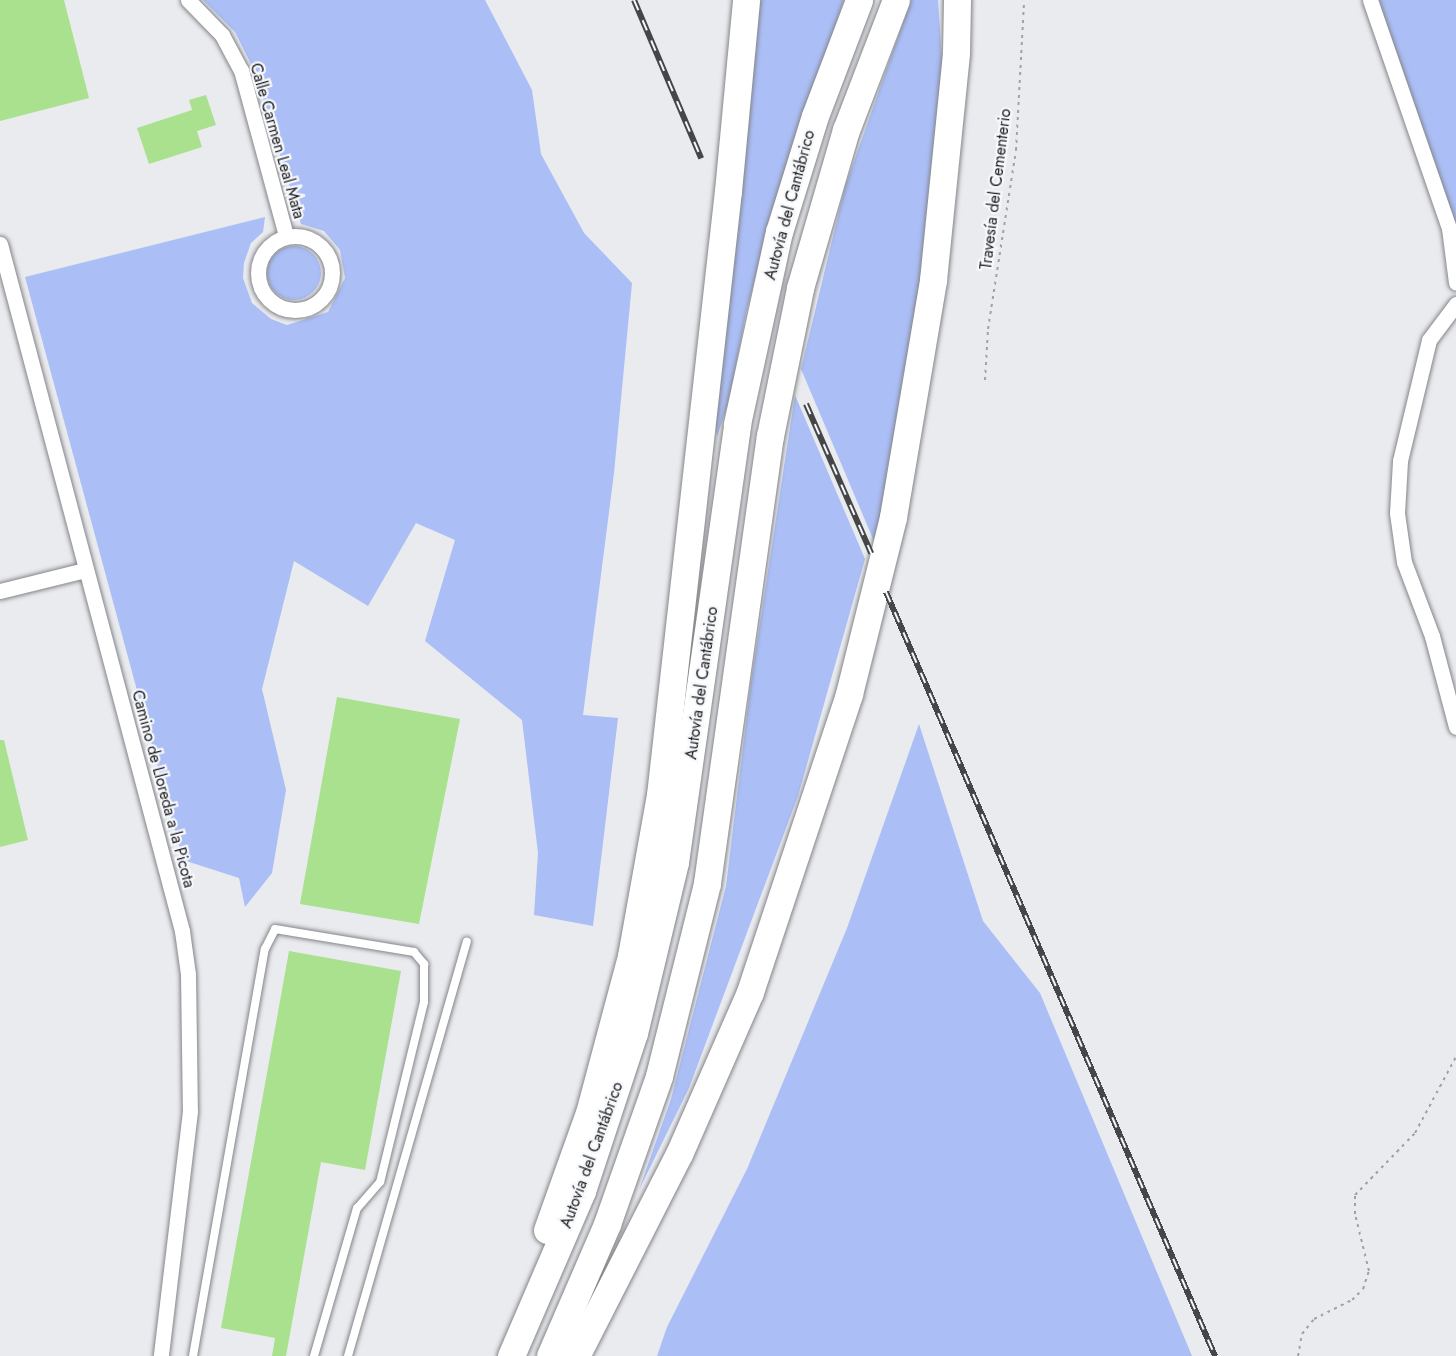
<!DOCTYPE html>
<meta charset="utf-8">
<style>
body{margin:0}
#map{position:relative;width:1456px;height:1356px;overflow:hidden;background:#e9ebef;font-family:Jost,sans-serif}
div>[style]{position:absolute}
.green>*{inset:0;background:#abbef6}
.round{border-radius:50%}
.building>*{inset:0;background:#aae18e}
.path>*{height:2px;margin-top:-1px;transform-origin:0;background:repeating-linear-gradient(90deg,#a0a2a5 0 3px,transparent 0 7.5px)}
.roads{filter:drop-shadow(0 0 2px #848589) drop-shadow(0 0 2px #848589)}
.service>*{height:8px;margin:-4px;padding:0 4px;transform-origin:4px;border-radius:4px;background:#fff}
.minor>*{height:15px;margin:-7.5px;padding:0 7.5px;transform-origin:7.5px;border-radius:7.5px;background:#fff}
.minor>.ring{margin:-7.5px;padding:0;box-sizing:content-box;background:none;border:15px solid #fff;border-radius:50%}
.motorway>*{height:27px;margin:-13.5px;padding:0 13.5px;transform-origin:13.5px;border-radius:13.5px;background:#fff}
.rail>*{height:6px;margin-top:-3px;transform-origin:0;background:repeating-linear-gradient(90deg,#f6f8fc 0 11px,#444647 0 22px);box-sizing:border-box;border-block:2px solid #444647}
span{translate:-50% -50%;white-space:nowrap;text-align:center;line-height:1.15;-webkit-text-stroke:4.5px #f6f8fc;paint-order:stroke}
.street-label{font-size:16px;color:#1c1d1e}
</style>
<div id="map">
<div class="green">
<div style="clip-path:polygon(203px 0,485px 0,532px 90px,541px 154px,584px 233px,632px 283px,614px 473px,583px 715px,618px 718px,593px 926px,534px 915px,538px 853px,522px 720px,425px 641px,455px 540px,416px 523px,368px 606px,294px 561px,262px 689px,286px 790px,272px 873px,245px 907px,239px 878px,183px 860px,25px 277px,265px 217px,263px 232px,251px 243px,244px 263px,243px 278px,252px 303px,271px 319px,287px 325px,328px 312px,345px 278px,340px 250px,324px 231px,301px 224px,255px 72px,235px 32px)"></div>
<div style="clip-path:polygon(759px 0,844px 0,775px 204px,746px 313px,729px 401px,717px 437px,713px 399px)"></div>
<div style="clip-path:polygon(911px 0,938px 0,942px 60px,935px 194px,876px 546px,801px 369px,845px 187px)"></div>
<div style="clip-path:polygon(1379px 0,1456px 0,1456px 229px,1395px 52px)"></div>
<div class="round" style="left:267px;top:246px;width:54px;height:54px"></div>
<div style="clip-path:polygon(795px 395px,865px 559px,798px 796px,689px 1088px,639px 1190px,671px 1099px,726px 886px,751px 682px)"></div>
<div style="clip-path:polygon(919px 724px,983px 921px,1040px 993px,1192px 1356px,657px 1356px,667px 1327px,747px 1169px,847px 928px)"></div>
</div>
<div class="building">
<div style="clip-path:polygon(0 0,64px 0,89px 98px,0 121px)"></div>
<div style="clip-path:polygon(206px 95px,216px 125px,197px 131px,202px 147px,149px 164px,137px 128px,192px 110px,189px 100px)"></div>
<div style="clip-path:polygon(337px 697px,460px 719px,419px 924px,300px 904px)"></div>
<div style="clip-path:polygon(0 740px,4px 740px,28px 840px,0 847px)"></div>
<div style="clip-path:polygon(289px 951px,401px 971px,365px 1170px,321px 1162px,286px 1356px,272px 1356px,275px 1338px,221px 1328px)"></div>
</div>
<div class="path">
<div style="left:985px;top:380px;width:51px;rotate:-86.6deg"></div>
<div style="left:988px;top:329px;width:181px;rotate:-81.1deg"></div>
<div style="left:1016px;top:150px;width:150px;rotate:-86.9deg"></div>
<div style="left:1298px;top:1356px;width:22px;rotate:-80deg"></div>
<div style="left:1302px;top:1334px;width:19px;rotate:-51deg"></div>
<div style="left:1314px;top:1319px;width:42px;rotate:-26.6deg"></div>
<div style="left:1352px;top:1300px;width:16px;rotate:-45deg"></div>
<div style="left:1363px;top:1289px;width:19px;rotate:-72deg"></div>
<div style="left:1369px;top:1271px;width:59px;rotate:-103.8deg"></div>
<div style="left:1355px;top:1214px;width:19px;rotate:-90deg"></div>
<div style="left:1355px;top:1195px;width:86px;rotate:-45.9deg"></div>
<div style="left:1415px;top:1133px;width:86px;rotate:-61.7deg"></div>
</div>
<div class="roads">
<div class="service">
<div style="left:193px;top:1356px;width:413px;rotate:-80deg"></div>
<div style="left:265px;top:949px;width:22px;rotate:-63deg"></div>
<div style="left:275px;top:929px;width:141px;rotate:9.4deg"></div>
<div style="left:414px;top:952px;width:16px;rotate:50deg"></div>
<div style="left:424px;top:964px;width:38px;rotate:90deg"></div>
<div style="left:424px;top:1002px;width:185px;rotate:103.7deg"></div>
<div style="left:380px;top:1182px;width:35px;rotate:131deg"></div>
<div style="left:357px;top:1208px;width:154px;rotate:106.2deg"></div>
<div style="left:348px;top:1356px;width:431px;rotate:-74deg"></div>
</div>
<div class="minor">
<div style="left:188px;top:0;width:49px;rotate:45.8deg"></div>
<div style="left:222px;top:35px;width:40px;rotate:62deg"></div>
<div style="left:241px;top:70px;width:172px;rotate:74.8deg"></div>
<div style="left:1370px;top:0;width:241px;rotate:70.9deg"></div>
<div style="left:1449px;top:228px;width:55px;rotate:82.7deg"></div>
<div class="ring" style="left:258px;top:236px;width:59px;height:59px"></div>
<div style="left:0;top:244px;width:711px;rotate:75.16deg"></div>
<div style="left:182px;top:931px;width:43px;rotate:82.1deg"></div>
<div style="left:188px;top:974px;width:137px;rotate:89.2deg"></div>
<div style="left:190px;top:1111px;width:247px;rotate:96.8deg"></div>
<div style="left:1456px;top:304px;width:45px;rotate:126.9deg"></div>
<div style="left:1429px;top:340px;width:124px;rotate:103.5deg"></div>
<div style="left:1400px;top:461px;width:52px;rotate:93.3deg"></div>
<div style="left:1397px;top:513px;width:49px;rotate:81.9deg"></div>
<div style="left:1404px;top:562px;width:79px;rotate:69.3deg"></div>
<div style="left:1432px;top:636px;width:94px;rotate:75.2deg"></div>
<div style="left:0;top:591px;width:88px;rotate:-13.9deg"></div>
</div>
<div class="motorway">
<div style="left:547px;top:1230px;width:124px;rotate:-70.3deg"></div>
<div style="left:589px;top:1113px;width:163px;rotate:-75deg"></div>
<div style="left:631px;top:956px;width:164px;rotate:-79.8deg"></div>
<div style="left:660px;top:795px;width:608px;rotate:-83.58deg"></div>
<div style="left:728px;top:191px;width:192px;rotate:-84.6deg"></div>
<div style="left:511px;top:1356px;width:180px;rotate:-66.7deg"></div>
<div style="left:582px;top:1191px;width:166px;rotate:-71.8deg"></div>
<div style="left:634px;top:1033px;width:176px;rotate:-76.5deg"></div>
<div style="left:675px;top:862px;width:442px;rotate:-81.9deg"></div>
<div style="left:737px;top:424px;width:197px;rotate:-77.7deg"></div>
<div style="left:779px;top:232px;width:121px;rotate:-72.8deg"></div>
<div style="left:815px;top:116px;width:124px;rotate:-69.2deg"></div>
<div style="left:550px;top:1356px;width:144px;rotate:-66.6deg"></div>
<div style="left:607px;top:1224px;width:157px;rotate:-70.6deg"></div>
<div style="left:659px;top:1076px;width:199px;rotate:-76deg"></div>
<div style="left:707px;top:883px;width:451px;rotate:-82deg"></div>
<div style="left:770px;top:436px;width:151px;rotate:-78.5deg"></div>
<div style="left:800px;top:288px;width:165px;rotate:-73.8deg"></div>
<div style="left:846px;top:130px;width:139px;rotate:-69deg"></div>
<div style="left:576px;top:1356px;width:227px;rotate:-63deg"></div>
<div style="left:679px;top:1154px;width:177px;rotate:-66.3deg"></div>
<div style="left:750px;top:992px;width:314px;rotate:-71.6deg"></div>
<div style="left:849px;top:694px;width:182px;rotate:-76deg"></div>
<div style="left:893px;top:517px;width:240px;rotate:-80.4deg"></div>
<div style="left:933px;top:280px;width:228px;rotate:-84.2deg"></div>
<div style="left:956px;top:53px;width:53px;rotate:-88.9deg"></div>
</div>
</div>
<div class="rail">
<div style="left:634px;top:0;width:172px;rotate:67deg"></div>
<div style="left:806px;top:404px;width:163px;rotate:66.4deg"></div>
<div style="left:886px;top:592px;width:832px;rotate:66.7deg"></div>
</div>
<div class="street-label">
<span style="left:277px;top:141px;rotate:74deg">Calle Carmen Leal Mata</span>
<span style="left:996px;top:189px;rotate:-83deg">Travesía del Cementerio</span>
<span style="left:790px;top:205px;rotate:-75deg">Autovía del Cantábrico</span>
<span style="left:702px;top:683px;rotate:-82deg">Autovía del Cantábrico</span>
<span style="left:163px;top:789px;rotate:75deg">Camino de Lloreda a la Picota</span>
<span style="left:592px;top:1155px;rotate:-70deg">Autovía del Cantábrico</span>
</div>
</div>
